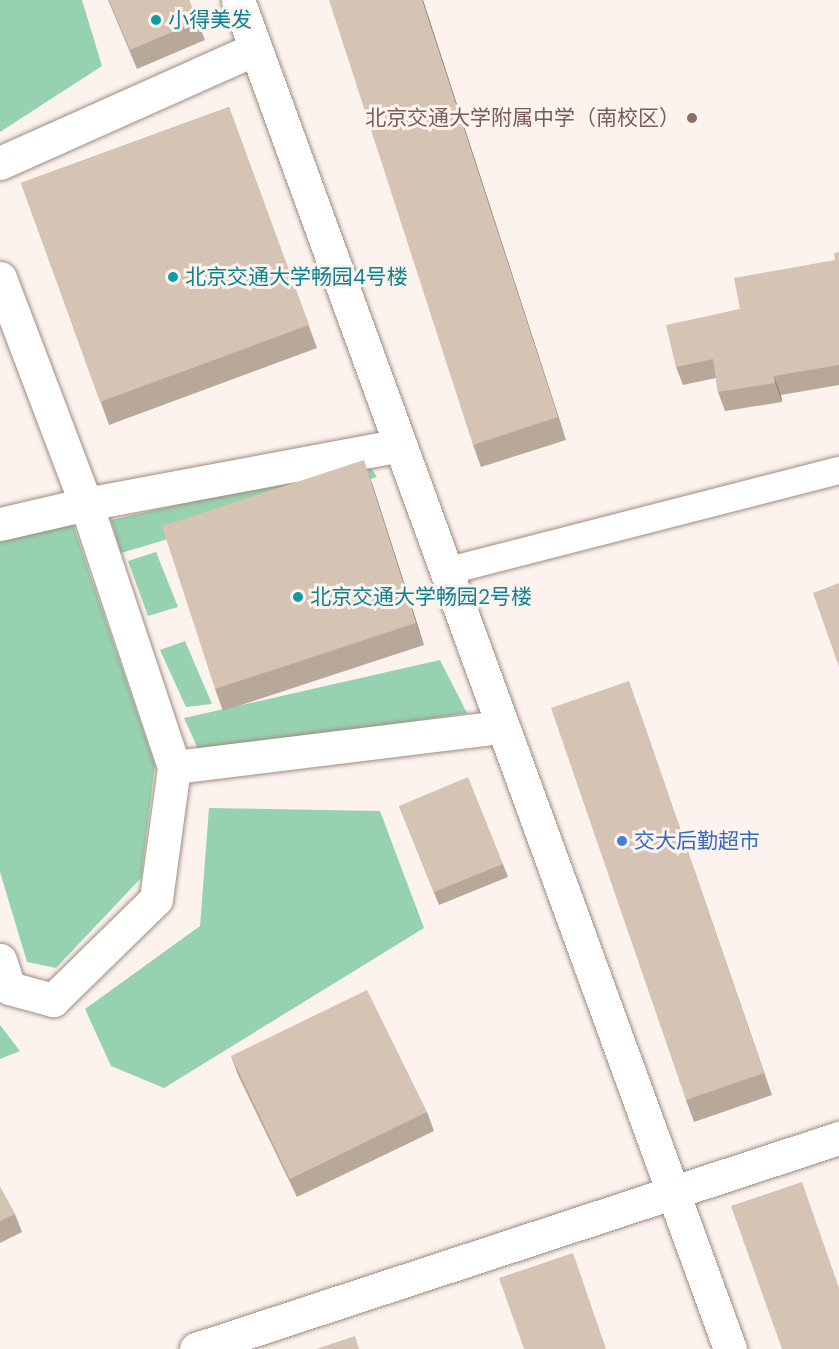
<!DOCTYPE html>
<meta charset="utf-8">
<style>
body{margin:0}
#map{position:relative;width:839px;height:1349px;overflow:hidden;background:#fcf3ee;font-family:"DM Sans","Noto Sans SC",sans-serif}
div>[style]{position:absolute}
.green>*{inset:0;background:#97d2b0}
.roads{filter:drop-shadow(0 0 2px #9f8b7e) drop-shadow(0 0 2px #9f8b7e)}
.service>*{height:27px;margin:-13.5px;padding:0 13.5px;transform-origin:13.5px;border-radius:13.5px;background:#fff}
.minor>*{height:33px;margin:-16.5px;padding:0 16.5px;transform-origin:16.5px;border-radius:16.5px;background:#fff}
.wall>*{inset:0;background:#b7a89a}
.shaded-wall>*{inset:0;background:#95887d}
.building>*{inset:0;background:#d5c3b3}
.dots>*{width:16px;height:16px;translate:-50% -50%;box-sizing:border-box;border:3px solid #fcf3ee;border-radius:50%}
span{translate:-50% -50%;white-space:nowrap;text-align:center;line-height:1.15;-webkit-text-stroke:6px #fcf3ee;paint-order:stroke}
.culture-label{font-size:21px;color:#0d838f}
.left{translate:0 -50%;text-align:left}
.education-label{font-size:21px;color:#785e54}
.right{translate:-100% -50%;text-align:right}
.shop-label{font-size:21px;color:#366cbe}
</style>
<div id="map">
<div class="green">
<div style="clip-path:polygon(0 0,82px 0,102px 66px,0 132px)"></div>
<div style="clip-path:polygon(367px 462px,377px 477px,121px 553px,111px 520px)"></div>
<div style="clip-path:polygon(73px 524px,155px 765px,141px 878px,56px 968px,27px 962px,0 872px,0 542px)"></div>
<div style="clip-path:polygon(156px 552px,178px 607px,148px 616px,128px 561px)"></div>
<div style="clip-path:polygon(185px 641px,212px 704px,186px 707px,160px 650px)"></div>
<div style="clip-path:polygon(440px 660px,467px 713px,200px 753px,184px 718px)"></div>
<div style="clip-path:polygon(209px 808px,380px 811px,424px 928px,164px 1088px,111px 1066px,85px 1009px,200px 926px)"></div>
<div style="clip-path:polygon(0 1025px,20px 1051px,0 1059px)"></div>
</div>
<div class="roads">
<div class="service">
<div style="left:445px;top:571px;width:407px;rotate:-14.4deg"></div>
</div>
<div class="minor">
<div style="left:238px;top:0;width:1436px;rotate:69.96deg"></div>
<div style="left:0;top:163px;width:279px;rotate:-24.1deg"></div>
<div style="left:0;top:278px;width:242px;rotate:69.2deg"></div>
<div style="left:86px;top:504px;width:319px;rotate:-10.6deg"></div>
<div style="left:0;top:524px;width:88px;rotate:-13.1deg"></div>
<div style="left:86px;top:504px;width:277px;rotate:71.5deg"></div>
<div style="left:174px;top:767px;width:330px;rotate:-7deg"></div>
<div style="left:0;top:960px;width:29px;rotate:72deg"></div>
<div style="left:9px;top:988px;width:46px;rotate:15.3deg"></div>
<div style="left:53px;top:1000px;width:144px;rotate:-44.4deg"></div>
<div style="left:156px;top:899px;width:133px;rotate:-82.2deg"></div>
<div style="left:196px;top:1349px;width:677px;rotate:-18.17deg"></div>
</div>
</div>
<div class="wall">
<div style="clip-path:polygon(108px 0,189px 0,205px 40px,137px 69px)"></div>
<div style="clip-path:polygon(423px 0,566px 440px,481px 467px,473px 445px)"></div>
<div style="clip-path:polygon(229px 107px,317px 348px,109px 425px,21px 183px)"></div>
<div style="clip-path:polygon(839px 252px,839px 385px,781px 395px,782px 402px,725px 411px,718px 392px,716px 378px,683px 385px,676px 367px,740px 309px,835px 260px)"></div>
<div style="clip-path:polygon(372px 483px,424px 645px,223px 711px,215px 689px)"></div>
<div style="clip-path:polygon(637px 704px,772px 1095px,694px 1122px,686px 1100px)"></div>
<div style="clip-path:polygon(399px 806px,503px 864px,508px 877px,439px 905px)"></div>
<div style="clip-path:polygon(231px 1056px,427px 1112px,434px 1131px,297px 1197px,238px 1075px)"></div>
<div style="clip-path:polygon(0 1187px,15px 1214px,22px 1232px,0 1243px)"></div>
</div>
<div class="shaded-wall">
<div style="clip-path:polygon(422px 0,423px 0,566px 440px,558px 417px)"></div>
<div style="clip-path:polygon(774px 376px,781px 395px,782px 402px,775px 383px)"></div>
<div style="clip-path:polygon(364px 460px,372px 483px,424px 645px,416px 623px)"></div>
</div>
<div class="building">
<div style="clip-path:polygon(109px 0,189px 0,198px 21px,130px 50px)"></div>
<div style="clip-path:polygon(329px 0,422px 0,558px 417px,473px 445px)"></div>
<div style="clip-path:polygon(229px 107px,309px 325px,100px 402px,21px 183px)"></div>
<div style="clip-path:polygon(839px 252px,839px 365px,774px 376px,775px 383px,718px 392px,713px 359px,676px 367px,666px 325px,740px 309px,734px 278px,835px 260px,834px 253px)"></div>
<div style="clip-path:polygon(364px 460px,416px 623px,215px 689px,162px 526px)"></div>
<div style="clip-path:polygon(839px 583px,839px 667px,813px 593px)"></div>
<div style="clip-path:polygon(629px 681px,764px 1073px,686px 1100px,551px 708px)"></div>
<div style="clip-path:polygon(468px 777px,503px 864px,434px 892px,399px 806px)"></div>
<div style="clip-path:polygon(367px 990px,427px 1112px,290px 1179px,231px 1056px)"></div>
<div style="clip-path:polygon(802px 1182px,839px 1288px,839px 1349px,782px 1349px,731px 1206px)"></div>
<div style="clip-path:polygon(0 1187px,15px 1214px,0 1221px)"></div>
<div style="clip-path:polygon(573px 1253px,606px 1349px,524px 1349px,499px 1278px)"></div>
<div style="clip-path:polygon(355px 1336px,359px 1349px,316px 1349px)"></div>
</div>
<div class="dots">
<div style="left:156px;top:20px;background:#0f9aa8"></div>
<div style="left:692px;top:118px;background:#8d6e63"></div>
<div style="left:173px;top:277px;background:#0f9aa8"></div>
<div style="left:298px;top:597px;background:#0f9aa8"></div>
<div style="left:622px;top:841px;background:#3f7fe0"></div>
</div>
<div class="culture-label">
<span class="left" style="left:168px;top:20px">小得美发</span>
<span class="left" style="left:185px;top:277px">北京交通大学畅园4号楼</span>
<span class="left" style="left:310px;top:597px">北京交通大学畅园2号楼</span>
</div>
<div class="education-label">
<span class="right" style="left:680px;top:118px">北京交通大学附属中学（南校区）</span>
</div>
<div class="shop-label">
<span class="left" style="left:634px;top:841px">交大后勤超市</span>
</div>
</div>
